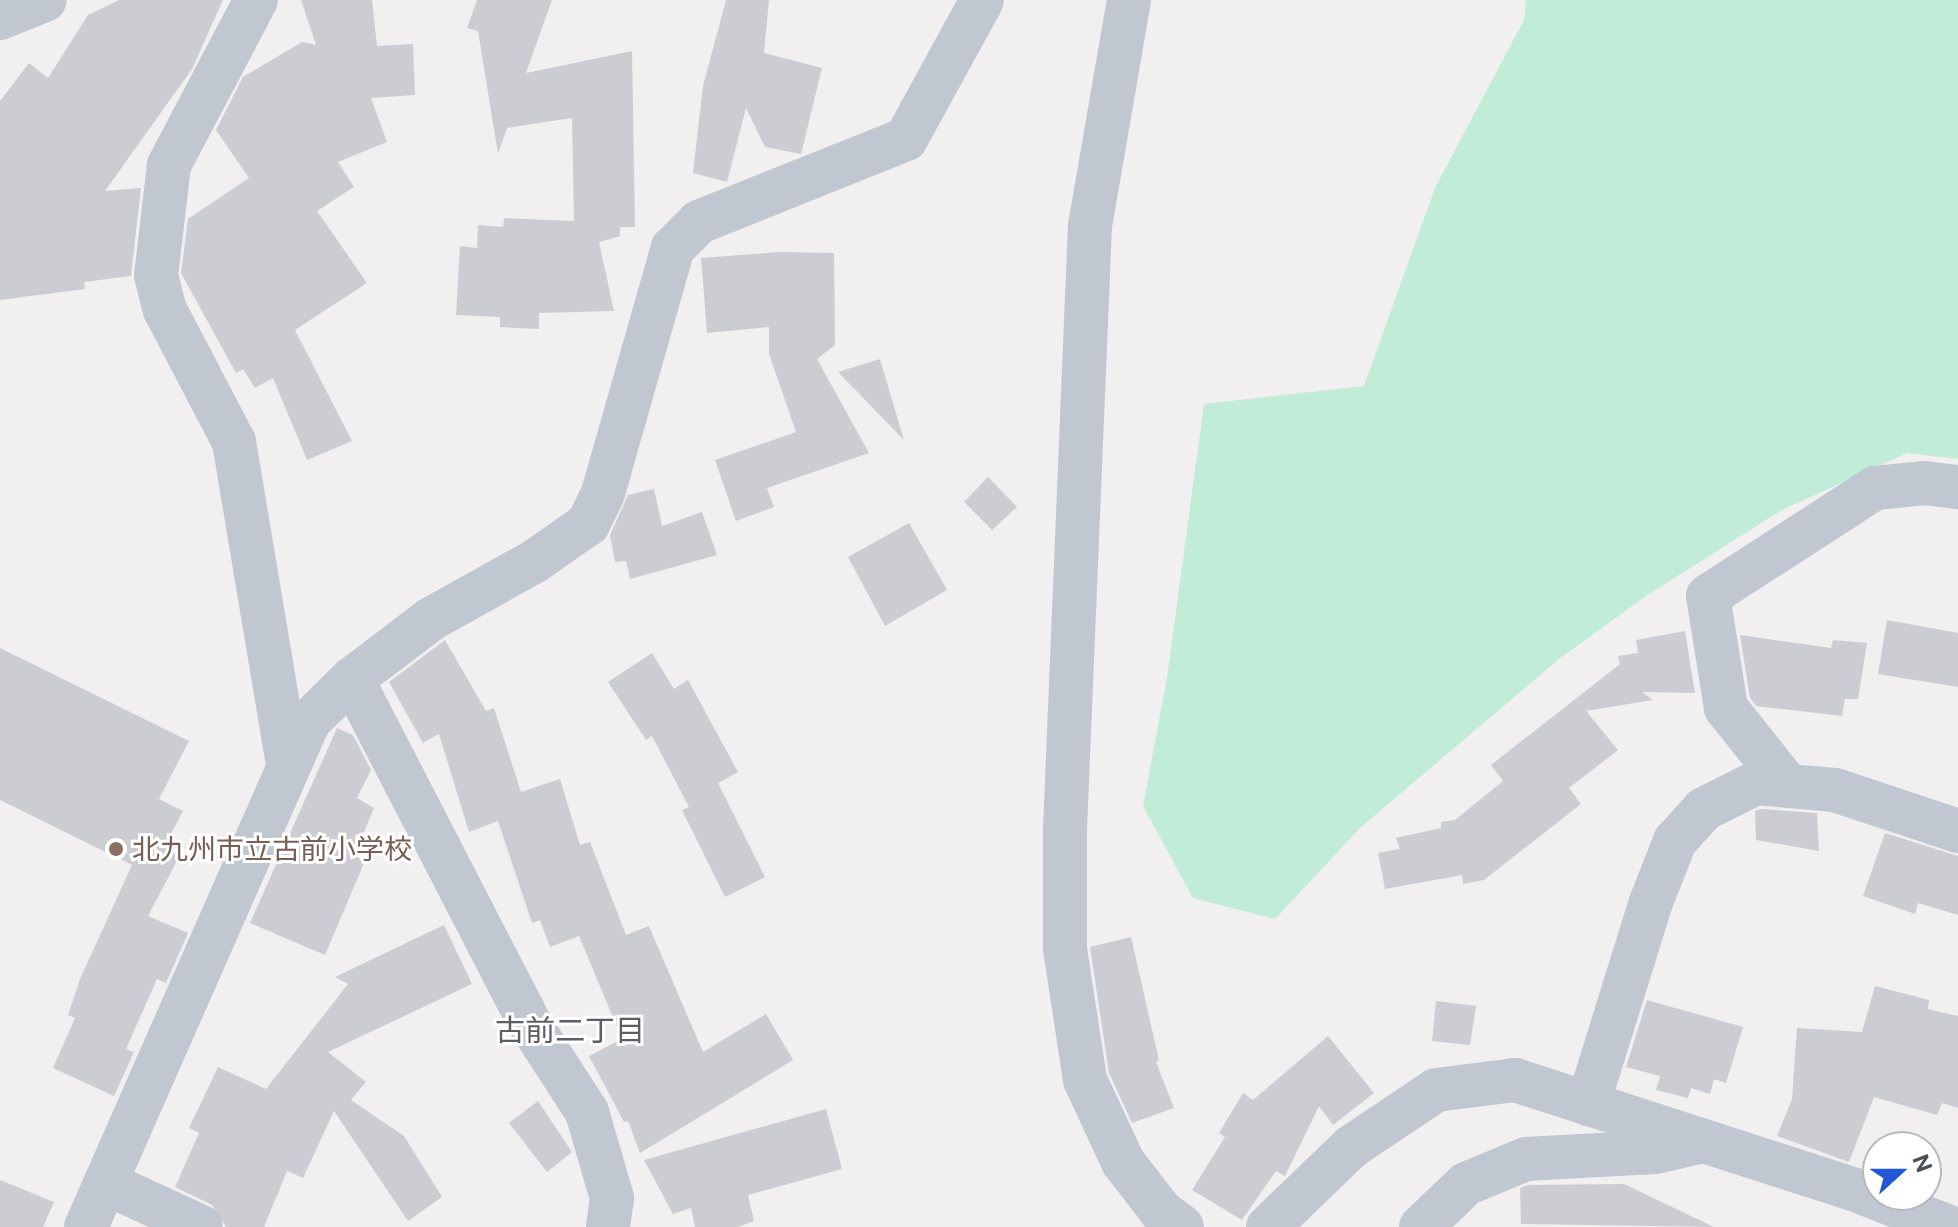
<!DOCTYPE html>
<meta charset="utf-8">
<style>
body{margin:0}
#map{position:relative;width:1958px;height:1227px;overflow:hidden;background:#f1efef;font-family:"Public Sans","Noto Sans JP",sans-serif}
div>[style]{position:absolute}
.green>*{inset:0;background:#c0ecd8}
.building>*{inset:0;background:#cccdd3}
.minor>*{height:44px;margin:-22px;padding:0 22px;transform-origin:22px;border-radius:22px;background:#c0c7d0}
.dots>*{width:22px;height:22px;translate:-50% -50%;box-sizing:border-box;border:4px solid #fff;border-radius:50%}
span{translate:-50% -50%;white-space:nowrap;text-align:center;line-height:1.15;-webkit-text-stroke:6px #fff;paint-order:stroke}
.education-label{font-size:28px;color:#785e54}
.left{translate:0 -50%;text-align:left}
.neighbourhood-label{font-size:30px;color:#5c5e63}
.north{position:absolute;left:1862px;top:1131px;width:80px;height:80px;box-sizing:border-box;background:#fff;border:2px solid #b6b9bd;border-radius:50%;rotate:69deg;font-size:22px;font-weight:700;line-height:32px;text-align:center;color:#484f5b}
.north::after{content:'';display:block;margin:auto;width:28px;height:36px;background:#2457d6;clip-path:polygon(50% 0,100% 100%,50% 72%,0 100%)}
</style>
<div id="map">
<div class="green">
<div style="clip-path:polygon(1526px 0,1958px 0,1958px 459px,1907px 453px,1780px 511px,1646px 596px,1559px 659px,1361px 827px,1275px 919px,1193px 898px,1143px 806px,1167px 678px,1204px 404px,1364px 386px,1435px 188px,1524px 20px)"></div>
</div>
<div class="building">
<div style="clip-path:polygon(119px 0,223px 0,192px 69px,105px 191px,141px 188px,131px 276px,84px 282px,85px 289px,0 300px,0 101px,29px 63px,48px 78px,88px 15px)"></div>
<div style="clip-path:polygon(301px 0,372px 0,377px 46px,413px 44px,415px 95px,371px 98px,387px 142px,338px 162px,354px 187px,317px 211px,367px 283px,295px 330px,352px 441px,307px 460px,273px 378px,255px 388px,243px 369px,236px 373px,181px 273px,188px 219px,249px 178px,216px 130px,243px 77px,302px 42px,316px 45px)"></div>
<div style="clip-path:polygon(477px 0,552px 0,526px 73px,632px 51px,635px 227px,620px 227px,620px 236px,599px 242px,614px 311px,539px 313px,539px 329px,500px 327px,500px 317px,456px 315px,460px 246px,477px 248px,478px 225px,503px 227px,504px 218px,574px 221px,572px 118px,507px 128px,498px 154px,478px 31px,467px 28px)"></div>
<div style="clip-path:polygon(726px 0,769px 0,764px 53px,822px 68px,801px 154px,765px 147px,746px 108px,727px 182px,693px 173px,703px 86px)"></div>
<div style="clip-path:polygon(780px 252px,834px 253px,835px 345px,817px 359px,869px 453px,767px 488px,774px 507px,736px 521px,715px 460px,796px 432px,769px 354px,769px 327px,707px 333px,701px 258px)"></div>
<div style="clip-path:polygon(880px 359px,904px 440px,838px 372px)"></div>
<div style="clip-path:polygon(988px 477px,1017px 507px,992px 530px,964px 502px)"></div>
<div style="clip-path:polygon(654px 489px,662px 526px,702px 512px,717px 555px,630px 579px,626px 561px,615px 562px,610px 535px,628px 495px)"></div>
<div style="clip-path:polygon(909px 523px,947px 590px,885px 626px,848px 557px)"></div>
<div style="clip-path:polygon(1887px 620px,1958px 633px,1958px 687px,1878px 674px)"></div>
<div style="clip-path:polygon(1685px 631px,1695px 693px,1642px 692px,1653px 700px,1586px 711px,1618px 750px,1569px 788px,1581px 804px,1484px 880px,1463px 884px,1462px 875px,1385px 889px,1378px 853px,1400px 849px,1396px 838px,1441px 828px,1441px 822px,1455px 820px,1503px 781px,1491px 765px,1620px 664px,1618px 656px,1638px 653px,1636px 640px)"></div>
<div style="clip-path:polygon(1740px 635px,1831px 648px,1833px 640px,1867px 643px,1858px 699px,1845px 699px,1842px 716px,1756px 706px,1750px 698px)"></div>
<div style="clip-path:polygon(445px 640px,486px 711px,494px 708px,521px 792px,560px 779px,580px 845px,590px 842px,626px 935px,649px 926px,703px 1052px,766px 1014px,793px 1060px,640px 1153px,628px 1121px,624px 1122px,589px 1056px,622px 1039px,579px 936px,550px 947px,540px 920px,532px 923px,498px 821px,469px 832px,439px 734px,423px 743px,389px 682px)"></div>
<div style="clip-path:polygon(0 648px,189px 741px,159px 799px,183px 811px,164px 847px,180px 855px,148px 916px,188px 933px,166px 983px,157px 979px,126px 1049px,134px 1052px,114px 1096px,53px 1068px,75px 1018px,68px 1015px,80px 979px,132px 865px,0 800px)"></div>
<div style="clip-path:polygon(652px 653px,674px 689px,688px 680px,738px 772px,718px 783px,765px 877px,725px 897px,682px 810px,689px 807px,652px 736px,646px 740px,608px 682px)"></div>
<div style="clip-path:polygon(337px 728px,353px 735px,371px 770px,357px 798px,374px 808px,359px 844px,370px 849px,325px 955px,250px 923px)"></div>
<div style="clip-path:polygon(1761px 809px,1817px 813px,1819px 851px,1756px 840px,1755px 811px)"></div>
<div style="clip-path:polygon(1885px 833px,1958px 856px,1958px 915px,1918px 903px,1915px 914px,1863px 896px)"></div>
<div style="clip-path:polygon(444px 925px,472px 984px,328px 1052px,366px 1082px,351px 1100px,404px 1136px,442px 1197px,408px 1221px,334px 1111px,303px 1178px,287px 1171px,264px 1227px,226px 1227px,212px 1205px,175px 1187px,199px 1133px,189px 1128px,218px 1067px,266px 1089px,348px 984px,335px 977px)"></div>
<div style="clip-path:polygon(1131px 937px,1159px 1060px,1156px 1062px,1174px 1108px,1132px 1123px,1109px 1073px,1090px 947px)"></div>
<div style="clip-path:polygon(1875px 986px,1929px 1000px,1928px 1009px,1958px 1016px,1958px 1108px,1942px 1103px,1937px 1115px,1874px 1097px,1849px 1162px,1777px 1136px,1792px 1099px,1797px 1028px,1862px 1032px)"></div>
<div style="clip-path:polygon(1647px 1000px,1743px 1027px,1726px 1083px,1714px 1079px,1710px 1094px,1691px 1088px,1688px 1098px,1656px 1090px,1660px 1076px,1626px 1067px)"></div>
<div style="clip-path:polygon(1436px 1001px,1476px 1006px,1470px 1045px,1432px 1041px)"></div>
<div style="clip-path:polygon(1328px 1036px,1374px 1093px,1333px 1125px,1319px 1106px,1285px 1176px,1276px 1171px,1242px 1220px,1192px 1190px,1225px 1137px,1219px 1133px,1243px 1093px,1253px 1100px)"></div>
<div style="clip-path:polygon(538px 1101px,572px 1152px,547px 1172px,509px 1123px)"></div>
<div style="clip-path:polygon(826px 1109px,842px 1169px,748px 1195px,754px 1221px,738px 1227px,695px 1227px,691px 1208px,673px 1214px,644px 1160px)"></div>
<div style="clip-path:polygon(0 1180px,54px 1202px,43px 1227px,0 1227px)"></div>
<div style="clip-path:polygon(1624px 1184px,1714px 1227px,1521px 1224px,1520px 1188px,1528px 1185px)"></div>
</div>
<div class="minor">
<div style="left:256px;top:0;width:187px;rotate:117.8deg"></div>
<div style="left:169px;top:165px;width:111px;rotate:96.7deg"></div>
<div style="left:156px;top:275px;width:36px;rotate:76deg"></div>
<div style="left:165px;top:310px;width:149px;rotate:62.4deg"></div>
<div style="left:234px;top:442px;width:327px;rotate:80.5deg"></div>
<div style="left:1129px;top:0;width:228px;rotate:99.8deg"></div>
<div style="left:1090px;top:225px;width:604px;rotate:92.37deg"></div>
<div style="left:1065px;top:828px;width:121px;rotate:90deg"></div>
<div style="left:1065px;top:949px;width:133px;rotate:81.3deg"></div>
<div style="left:1085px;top:1080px;width:90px;rotate:65.1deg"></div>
<div style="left:1123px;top:1162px;width:62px;rotate:52.2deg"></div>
<div style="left:1161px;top:1211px;width:26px;rotate:37deg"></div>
<div style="left:0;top:18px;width:48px;rotate:-21.8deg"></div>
<div style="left:352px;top:679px;width:392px;rotate:62.7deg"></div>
<div style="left:532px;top:1027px;width:101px;rotate:57.1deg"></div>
<div style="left:587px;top:1112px;width:90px;rotate:73.8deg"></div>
<div style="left:612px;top:1198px;width:29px;rotate:98deg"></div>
<div style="left:1788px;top:786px;width:100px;rotate:-128.5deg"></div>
<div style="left:1726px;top:708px;width:113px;rotate:-99.1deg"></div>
<div style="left:1708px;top:596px;width:199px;rotate:-32.9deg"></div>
<div style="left:1875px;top:488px;width:49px;rotate:-5.8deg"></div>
<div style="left:1924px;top:483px;width:34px;rotate:7deg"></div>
<div style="left:1588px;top:1104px;width:212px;rotate:-72.7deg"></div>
<div style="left:1651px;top:902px;width:66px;rotate:-68.5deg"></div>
<div style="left:1675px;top:841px;width:43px;rotate:-47.8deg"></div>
<div style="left:1704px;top:809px;width:58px;rotate:-26.6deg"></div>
<div style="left:1756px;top:783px;width:79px;rotate:5.1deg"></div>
<div style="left:1835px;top:790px;width:130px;rotate:18.4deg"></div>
<div style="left:108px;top:1184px;width:102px;rotate:24.8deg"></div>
<div style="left:86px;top:1227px;width:553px;rotate:-66.22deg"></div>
<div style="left:309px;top:721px;width:60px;rotate:-44.3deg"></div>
<div style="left:352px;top:679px;width:99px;rotate:-37.2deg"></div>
<div style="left:431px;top:619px;width:119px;rotate:-29.1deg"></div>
<div style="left:535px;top:561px;width:65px;rotate:-34.9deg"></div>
<div style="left:588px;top:524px;width:34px;rotate:-64deg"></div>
<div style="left:603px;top:493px;width:255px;rotate:-74.1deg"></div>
<div style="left:673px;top:248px;width:37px;rotate:-45deg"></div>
<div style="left:699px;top:222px;width:223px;rotate:-21.8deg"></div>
<div style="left:906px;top:139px;width:158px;rotate:-61.3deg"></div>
<div style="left:1268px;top:1227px;width:115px;rotate:-43.9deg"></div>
<div style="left:1351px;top:1147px;width:102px;rotate:-33.8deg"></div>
<div style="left:1436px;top:1090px;width:80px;rotate:-7.2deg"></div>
<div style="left:1515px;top:1080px;width:364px;rotate:17.9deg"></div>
<div style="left:1861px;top:1192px;width:95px;rotate:21.7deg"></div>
<div style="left:1421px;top:1227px;width:62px;rotate:-43.7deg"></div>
<div style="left:1466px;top:1184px;width:65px;rotate:-22.6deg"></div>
<div style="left:1526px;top:1159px;width:129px;rotate:-3.1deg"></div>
<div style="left:1655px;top:1152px;width:45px;rotate:-12.8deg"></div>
</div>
<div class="dots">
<div style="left:116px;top:849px;background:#8d6e63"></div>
</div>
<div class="education-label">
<span class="left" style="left:132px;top:849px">北九州市立古前小学校</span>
</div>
<div class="neighbourhood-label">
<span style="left:570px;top:1030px">古前二丁目</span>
</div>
<div class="north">N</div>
</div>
